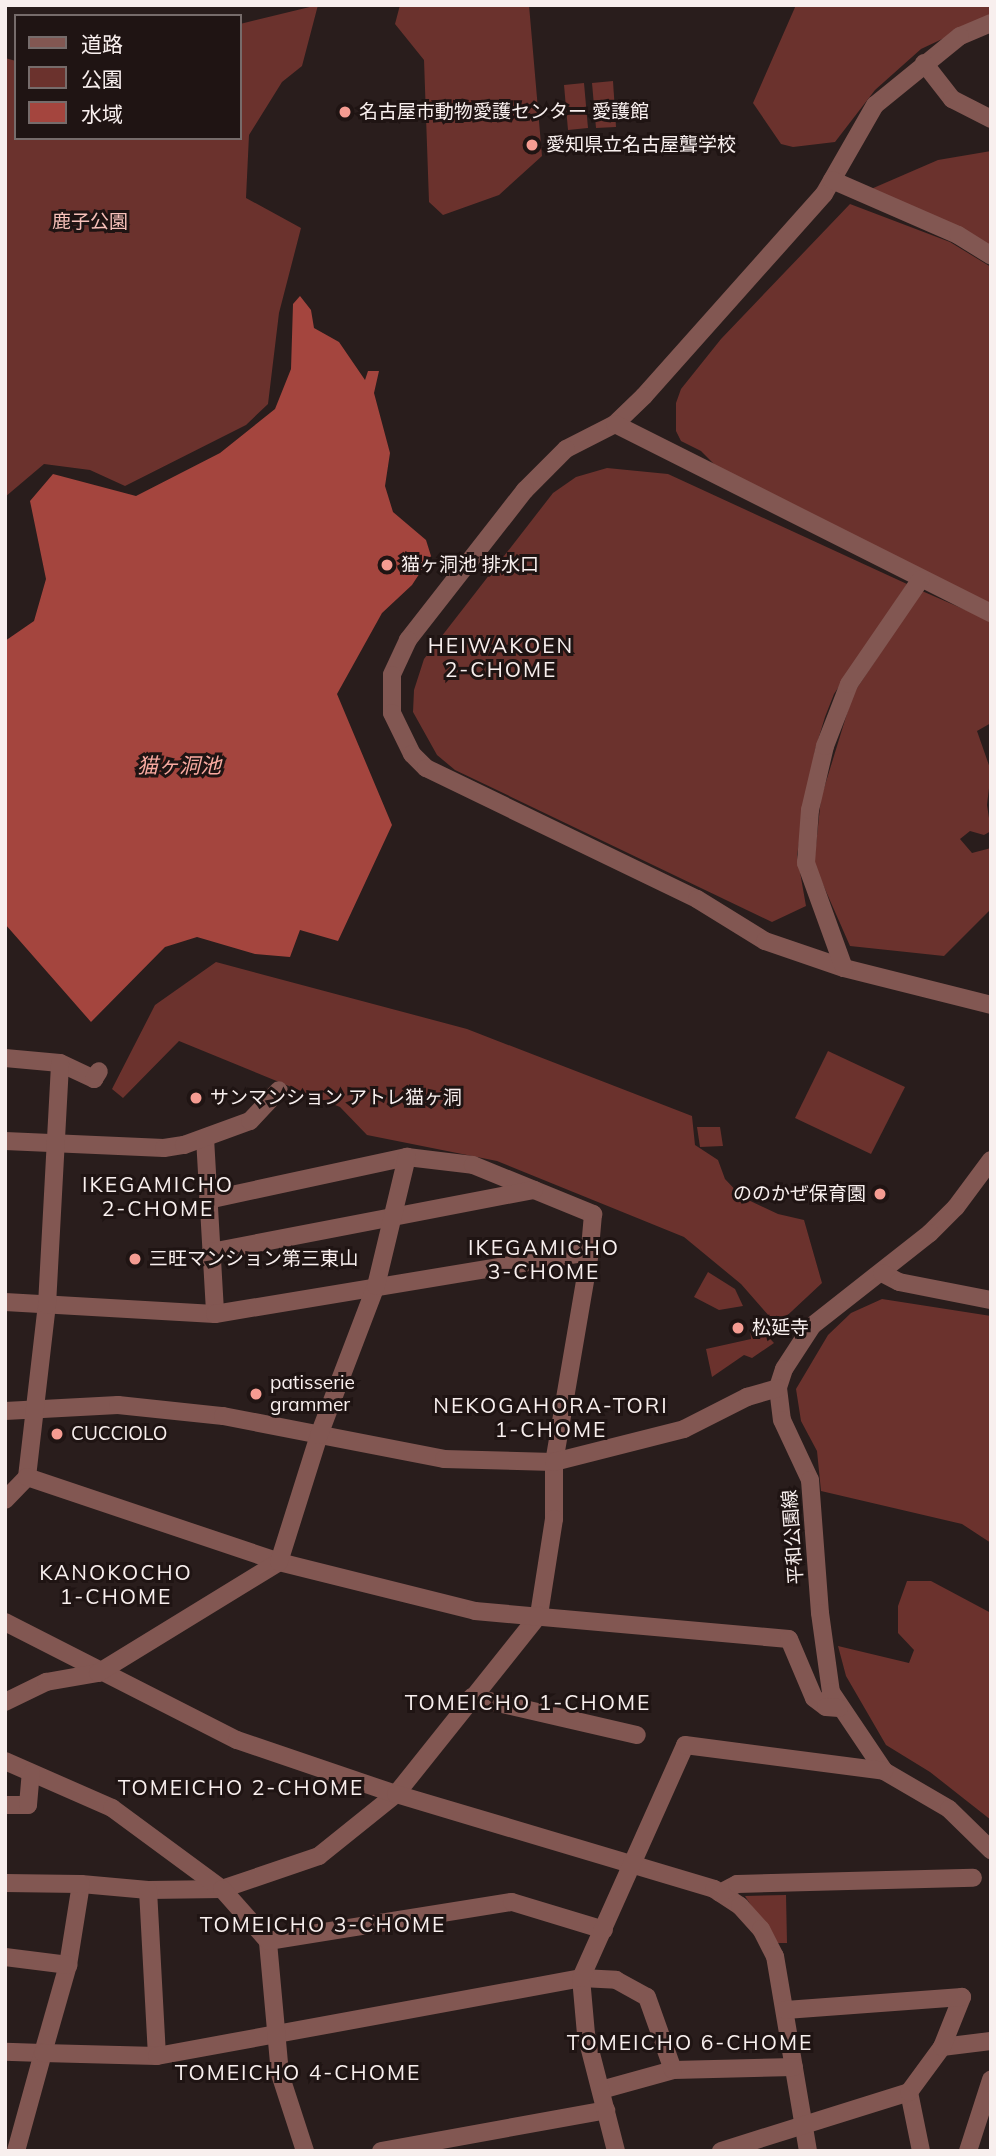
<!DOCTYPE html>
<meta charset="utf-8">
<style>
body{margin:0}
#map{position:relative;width:996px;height:2156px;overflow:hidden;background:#291d1c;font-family:Mulish,"Noto Sans JP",sans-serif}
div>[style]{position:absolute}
.green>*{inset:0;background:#6b322d}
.water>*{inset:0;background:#a4453e}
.minor>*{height:18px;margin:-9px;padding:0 9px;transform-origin:9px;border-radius:9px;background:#825752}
.dots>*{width:19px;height:19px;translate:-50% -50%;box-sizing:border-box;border:4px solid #1f1413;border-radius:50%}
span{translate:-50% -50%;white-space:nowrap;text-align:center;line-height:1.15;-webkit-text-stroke:6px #1f1413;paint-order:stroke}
.poi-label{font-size:19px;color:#f8efee}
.left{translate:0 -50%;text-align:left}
.right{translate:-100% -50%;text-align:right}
.park-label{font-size:19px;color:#f7c1ba}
.street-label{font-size:19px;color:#f8efee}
.neighbourhood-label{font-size:21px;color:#f8efee;letter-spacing:2px}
.water-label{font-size:21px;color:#f9aaa1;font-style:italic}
.frame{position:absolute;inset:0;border:7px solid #f8efee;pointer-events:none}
.legend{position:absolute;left:14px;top:14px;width:228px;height:126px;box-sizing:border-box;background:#1f1413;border:2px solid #766c6b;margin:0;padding:9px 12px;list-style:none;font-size:21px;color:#f8efee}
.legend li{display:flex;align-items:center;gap:14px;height:35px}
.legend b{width:35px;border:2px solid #766c6b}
</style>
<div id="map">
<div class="green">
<div style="clip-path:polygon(318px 5px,302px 66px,282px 82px,249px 135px,246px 198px,301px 228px,279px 313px,268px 404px,246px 425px,125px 486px,90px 470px,44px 464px,5px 497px,5px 58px,16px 61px,16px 138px,240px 138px,240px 24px)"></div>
<div style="clip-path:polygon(400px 5px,529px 5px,542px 156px,499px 195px,443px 215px,429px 202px,424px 60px,395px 24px)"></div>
<div style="clip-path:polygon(796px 5px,991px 5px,991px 16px,921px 49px,875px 90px,835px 142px,793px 147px,781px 144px,753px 103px)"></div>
<div style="clip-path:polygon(613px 81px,616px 127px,596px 128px,592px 83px)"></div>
<div style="clip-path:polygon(584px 83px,588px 128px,568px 130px,564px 85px)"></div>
<div style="clip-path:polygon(991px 151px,991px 250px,871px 189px,938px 160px)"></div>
<div style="clip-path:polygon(850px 204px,950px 242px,991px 267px,991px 604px,716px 466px,701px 451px,681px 441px,676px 431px,676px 403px,681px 389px,721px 339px)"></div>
<div style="clip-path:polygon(607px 468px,668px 474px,907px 584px,834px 694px,825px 717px,815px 750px,797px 855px,806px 906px,772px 922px,455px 770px,437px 755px,413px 712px,414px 690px,424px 659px,553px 493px,576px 477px)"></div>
<div style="clip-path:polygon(922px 591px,991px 621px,991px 723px,977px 731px,991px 771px,987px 805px,991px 831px,984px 835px,970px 831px,960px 839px,972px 853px,991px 848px,991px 909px,944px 956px,850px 946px,814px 864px,821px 798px,853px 694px)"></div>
<div style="clip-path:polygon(216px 962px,467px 1029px,692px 1116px,695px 1145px,718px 1160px,725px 1179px,742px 1197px,778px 1214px,804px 1220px,822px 1283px,777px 1325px,741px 1284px,684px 1237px,497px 1161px,367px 1135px,340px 1107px,179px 1041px,123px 1098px,112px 1089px,155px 1005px)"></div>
<div style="clip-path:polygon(828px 1051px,905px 1087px,871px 1154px,795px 1118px)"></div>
<div style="clip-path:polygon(697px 1127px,720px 1127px,723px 1146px,700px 1147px)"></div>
<div style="clip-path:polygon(708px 1272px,735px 1289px,743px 1306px,719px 1310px,694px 1297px)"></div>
<div style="clip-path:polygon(882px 1299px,991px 1316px,991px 1543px,962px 1524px,821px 1491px,817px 1451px,801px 1421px,796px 1389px,828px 1335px,851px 1313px)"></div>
<div style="clip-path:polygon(758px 1326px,774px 1343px,752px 1358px,744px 1355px,712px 1377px,706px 1349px,751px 1339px,750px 1329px)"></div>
<div style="clip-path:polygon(907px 1581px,931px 1581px,991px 1613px,991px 1820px,930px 1772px,886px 1745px,846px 1676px,838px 1646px,909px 1663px,914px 1650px,898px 1633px,898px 1606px)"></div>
<div style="clip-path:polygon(786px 1895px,787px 1943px,775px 1943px,745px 1896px)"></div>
</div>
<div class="water">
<div style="clip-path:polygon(300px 296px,311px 310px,314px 328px,339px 342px,365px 380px,368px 371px,379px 371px,374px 393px,390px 453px,385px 486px,393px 512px,426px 540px,431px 556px,412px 585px,382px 613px,337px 694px,392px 825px,338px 941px,300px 930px,290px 957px,255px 954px,197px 937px,165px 947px,91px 1022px,5px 924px,5px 641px,34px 621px,46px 579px,30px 501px,53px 474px,136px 496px,220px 453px,275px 409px,291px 369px,293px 304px)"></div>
</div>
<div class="minor">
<div style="left:991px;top:23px;width:34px;rotate:157deg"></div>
<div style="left:960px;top:36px;width:109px;rotate:140.9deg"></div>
<div style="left:875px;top:105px;width:103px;rotate:119.8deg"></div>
<div style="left:824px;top:194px;width:271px;rotate:131.7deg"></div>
<div style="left:644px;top:396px;width:40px;rotate:136deg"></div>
<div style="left:615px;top:424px;width:55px;rotate:153deg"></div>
<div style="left:566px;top:449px;width:58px;rotate:135deg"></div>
<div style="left:525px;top:490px;width:190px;rotate:128deg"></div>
<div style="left:408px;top:640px;width:38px;rotate:115deg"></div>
<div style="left:392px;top:675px;width:38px;rotate:90deg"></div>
<div style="left:392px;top:713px;width:46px;rotate:64deg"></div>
<div style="left:412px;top:754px;width:20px;rotate:45deg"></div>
<div style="left:426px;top:768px;width:301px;rotate:25.8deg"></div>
<div style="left:697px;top:899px;width:80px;rotate:31.7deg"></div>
<div style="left:765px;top:941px;width:83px;rotate:18.9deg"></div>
<div style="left:844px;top:968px;width:152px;rotate:14.1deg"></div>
<div style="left:924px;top:63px;width:46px;rotate:52.1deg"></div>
<div style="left:952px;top:99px;width:44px;rotate:27.1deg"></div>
<div style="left:832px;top:180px;width:137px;rotate:23.6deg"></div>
<div style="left:958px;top:235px;width:39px;rotate:32deg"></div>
<div style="left:615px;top:424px;width:421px;rotate:26.7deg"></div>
<div style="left:844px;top:968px;width:112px;rotate:-109.9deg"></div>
<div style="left:806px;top:863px;width:53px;rotate:-85.7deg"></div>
<div style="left:810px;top:810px;width:66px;rotate:-76.8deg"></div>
<div style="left:825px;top:746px;width:66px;rotate:-68.8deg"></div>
<div style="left:849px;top:684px;width:127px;rotate:-55.6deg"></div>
<div style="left:5px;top:1058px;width:55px;rotate:5.2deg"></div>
<div style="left:60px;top:1063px;width:38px;rotate:25deg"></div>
<div style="left:94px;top:1079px;width:9px;rotate:-58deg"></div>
<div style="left:205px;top:1138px;width:176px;rotate:86.7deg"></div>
<div style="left:5px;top:1141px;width:159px;rotate:2.5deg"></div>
<div style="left:164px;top:1148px;width:20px;rotate:-9deg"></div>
<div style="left:184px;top:1145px;width:70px;rotate:-20deg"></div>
<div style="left:250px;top:1121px;width:42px;rotate:-46.9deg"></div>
<div style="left:991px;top:1160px;width:59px;rotate:126.7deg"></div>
<div style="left:956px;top:1207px;width:37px;rotate:135deg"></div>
<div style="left:930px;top:1233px;width:150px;rotate:141.8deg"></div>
<div style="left:812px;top:1326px;width:51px;rotate:123.1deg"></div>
<div style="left:784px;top:1369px;width:20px;rotate:108deg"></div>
<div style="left:778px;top:1388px;width:32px;rotate:83deg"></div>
<div style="left:782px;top:1420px;width:66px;rotate:65deg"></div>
<div style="left:810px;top:1480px;width:133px;rotate:85.7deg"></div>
<div style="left:820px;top:1613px;width:80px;rotate:82.1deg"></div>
<div style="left:831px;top:1692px;width:95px;rotate:56.1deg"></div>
<div style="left:884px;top:1771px;width:75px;rotate:30.3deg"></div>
<div style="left:949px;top:1809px;width:59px;rotate:44.3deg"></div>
<div style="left:208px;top:1200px;width:204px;rotate:-12.2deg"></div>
<div style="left:407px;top:1157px;width:66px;rotate:6.9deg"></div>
<div style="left:473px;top:1165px;width:130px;rotate:22.2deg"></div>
<div style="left:593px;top:1214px;width:38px;rotate:95deg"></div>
<div style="left:211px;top:1252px;width:329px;rotate:-10.9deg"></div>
<div style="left:882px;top:1273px;width:19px;rotate:28deg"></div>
<div style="left:899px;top:1282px;width:94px;rotate:11.1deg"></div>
<div style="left:5px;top:1302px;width:210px;rotate:3.3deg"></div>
<div style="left:215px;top:1314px;width:380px;rotate:-9.4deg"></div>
<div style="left:590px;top:1252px;width:213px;rotate:99.7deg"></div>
<div style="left:554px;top:1462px;width:57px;rotate:90deg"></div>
<div style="left:554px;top:1519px;width:97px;rotate:98.9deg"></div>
<div style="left:539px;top:1615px;width:229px;rotate:128.6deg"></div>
<div style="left:396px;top:1794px;width:99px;rotate:141.2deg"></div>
<div style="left:319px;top:1856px;width:102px;rotate:161.2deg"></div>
<div style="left:222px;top:1889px;width:74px;rotate:179.2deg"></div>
<div style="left:148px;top:1890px;width:67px;rotate:-174.9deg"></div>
<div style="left:81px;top:1884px;width:82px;rotate:99.1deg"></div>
<div style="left:68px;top:1965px;width:91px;rotate:105.9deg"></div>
<div style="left:43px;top:2053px;width:38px;rotate:-178deg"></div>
<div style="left:5px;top:1411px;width:113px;rotate:-3deg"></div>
<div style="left:118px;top:1405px;width:106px;rotate:6deg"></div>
<div style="left:223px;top:1416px;width:225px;rotate:11deg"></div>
<div style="left:444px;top:1459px;width:110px;rotate:1.6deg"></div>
<div style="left:554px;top:1462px;width:134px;rotate:-14.2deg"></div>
<div style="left:684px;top:1429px;width:71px;rotate:-26.9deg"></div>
<div style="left:747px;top:1397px;width:32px;rotate:-16deg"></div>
<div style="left:27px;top:1477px;width:173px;rotate:-83.4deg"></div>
<div style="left:47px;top:1305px;width:242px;rotate:-86.9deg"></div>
<div style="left:5px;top:1500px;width:32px;rotate:-46deg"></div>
<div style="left:27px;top:1477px;width:266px;rotate:18.6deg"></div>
<div style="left:279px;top:1562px;width:202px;rotate:14deg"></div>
<div style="left:475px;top:1611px;width:315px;rotate:5.1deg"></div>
<div style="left:789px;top:1639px;width:64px;rotate:67deg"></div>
<div style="left:814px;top:1698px;width:15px;rotate:37deg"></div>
<div style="left:826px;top:1707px;width:13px;rotate:4deg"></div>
<div style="left:5px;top:1622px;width:260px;rotate:27deg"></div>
<div style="left:237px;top:1740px;width:168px;rotate:18.8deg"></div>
<div style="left:396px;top:1794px;width:332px;rotate:16.6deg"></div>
<div style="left:714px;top:1889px;width:31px;rotate:33deg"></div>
<div style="left:740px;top:1906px;width:31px;rotate:48deg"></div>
<div style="left:761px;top:1929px;width:30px;rotate:63deg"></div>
<div style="left:775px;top:1956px;width:198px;rotate:80.4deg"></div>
<div style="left:472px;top:1697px;width:169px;rotate:13deg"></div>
<div style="left:5px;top:1702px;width:46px;rotate:-26deg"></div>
<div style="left:46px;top:1682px;width:53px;rotate:-9.8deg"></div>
<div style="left:98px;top:1673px;width:212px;rotate:-31.5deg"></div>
<div style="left:279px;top:1562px;width:133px;rotate:-72.5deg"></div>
<div style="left:319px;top:1435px;width:160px;rotate:-69.1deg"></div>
<div style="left:376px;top:1286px;width:133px;rotate:-76.5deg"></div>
<div style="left:5px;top:1761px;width:117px;rotate:23.7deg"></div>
<div style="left:112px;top:1808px;width:137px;rotate:36.4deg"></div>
<div style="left:222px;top:1889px;width:69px;rotate:48.5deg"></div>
<div style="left:5px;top:1805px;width:23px"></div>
<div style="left:28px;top:1805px;width:32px;rotate:-85deg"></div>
<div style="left:5px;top:1883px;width:76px;rotate:0.8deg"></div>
<div style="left:148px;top:1890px;width:166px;rotate:86.9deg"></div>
<div style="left:720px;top:1893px;width:19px;rotate:-28deg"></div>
<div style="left:737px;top:1884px;width:236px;rotate:-1.5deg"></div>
<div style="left:5px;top:1957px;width:64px;rotate:7.2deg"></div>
<div style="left:942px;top:2047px;width:49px;rotate:-7deg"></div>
<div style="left:601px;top:2090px;width:75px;rotate:-15.5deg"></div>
<div style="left:673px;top:2070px;width:121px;rotate:-1.4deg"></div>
<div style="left:909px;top:2092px;width:60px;rotate:78.5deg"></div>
<div style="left:16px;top:2151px;width:102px;rotate:-74.6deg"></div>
<div style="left:43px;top:2053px;width:114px;rotate:1.5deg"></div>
<div style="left:157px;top:2056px;width:431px;rotate:-10.4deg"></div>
<div style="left:581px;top:1978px;width:35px;rotate:3deg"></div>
<div style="left:616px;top:1980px;width:35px;rotate:29deg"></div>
<div style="left:647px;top:1997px;width:77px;rotate:70.4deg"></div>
<div style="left:305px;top:2151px;width:81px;rotate:-108deg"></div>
<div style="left:280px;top:2074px;width:134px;rotate:-95.2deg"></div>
<div style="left:268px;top:1941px;width:247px;rotate:-9.1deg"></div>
<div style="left:512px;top:1902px;width:96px;rotate:16.9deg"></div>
<div style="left:381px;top:2151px;width:229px;rotate:-10.3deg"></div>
<div style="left:616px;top:2151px;width:121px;rotate:-104.4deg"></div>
<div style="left:586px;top:2034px;width:56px;rotate:-95.1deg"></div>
<div style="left:581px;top:1978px;width:255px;rotate:-65.9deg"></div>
<div style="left:685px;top:1745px;width:201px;rotate:7.4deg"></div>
<div style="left:721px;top:2151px;width:197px;rotate:-17.4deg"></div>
<div style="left:909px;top:2092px;width:56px;rotate:-53.7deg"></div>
<div style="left:942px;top:2047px;width:54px;rotate:-68.2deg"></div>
<div style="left:962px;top:1997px;width:177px;rotate:175.8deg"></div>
<div style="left:968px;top:2151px;width:75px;rotate:-72.1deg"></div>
</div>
<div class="dots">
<div style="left:345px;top:112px;background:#f59c92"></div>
<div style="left:532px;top:145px;background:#f59c92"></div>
<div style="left:387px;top:565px;background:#f59c92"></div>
<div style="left:196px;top:1098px;background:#f59c92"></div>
<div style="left:880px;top:1194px;background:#f59c92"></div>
<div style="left:135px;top:1259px;background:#f59c92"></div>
<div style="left:738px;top:1328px;background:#f59c92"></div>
<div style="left:256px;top:1394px;background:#f59c92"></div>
<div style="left:57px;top:1434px;background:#f59c92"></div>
</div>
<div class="poi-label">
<span class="left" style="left:359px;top:112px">名古屋市動物愛護センター 愛護館</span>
<span class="left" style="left:546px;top:145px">愛知県立名古屋聾学校</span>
<span class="left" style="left:401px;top:565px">猫ヶ洞池 排水口</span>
<span class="left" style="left:210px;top:1098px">サンマンション アトレ猫ヶ洞</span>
<span class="right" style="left:866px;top:1194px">ののかぜ保育園</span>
<span class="left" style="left:149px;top:1259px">三旺マンション第三東山</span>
<span class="left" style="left:752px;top:1328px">松延寺</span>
<span class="left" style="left:270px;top:1394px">patisserie<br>grammer</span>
<span class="left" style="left:71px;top:1434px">CUCCIOLO</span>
</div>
<div class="park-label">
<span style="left:90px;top:222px">鹿子公園</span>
</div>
<div class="street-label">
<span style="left:793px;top:1537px;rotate:-94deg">平和公園線</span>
</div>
<div class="neighbourhood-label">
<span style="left:501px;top:657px">HEIWAKOEN<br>2-CHOME</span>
<span style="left:158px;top:1196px">IKEGAMICHO<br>2-CHOME</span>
<span style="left:544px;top:1259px">IKEGAMICHO<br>3-CHOME</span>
<span style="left:551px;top:1417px">NEKOGAHORA-TORI<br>1-CHOME</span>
<span style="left:116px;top:1584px">KANOKOCHO<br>1-CHOME</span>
<span style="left:528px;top:1702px">TOMEICHO 1-CHOME</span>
<span style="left:241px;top:1787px">TOMEICHO 2-CHOME</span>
<span style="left:323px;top:1924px">TOMEICHO 3-CHOME</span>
<span style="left:690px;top:2042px">TOMEICHO 6-CHOME</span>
<span style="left:298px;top:2072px">TOMEICHO 4-CHOME</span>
</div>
<div class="water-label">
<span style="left:179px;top:765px">猫ヶ洞池</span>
</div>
<div class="frame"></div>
<ul class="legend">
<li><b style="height:9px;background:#825752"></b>道路</li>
<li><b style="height:19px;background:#6b322d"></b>公園</li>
<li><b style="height:19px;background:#a4453e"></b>水域</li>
</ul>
</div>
